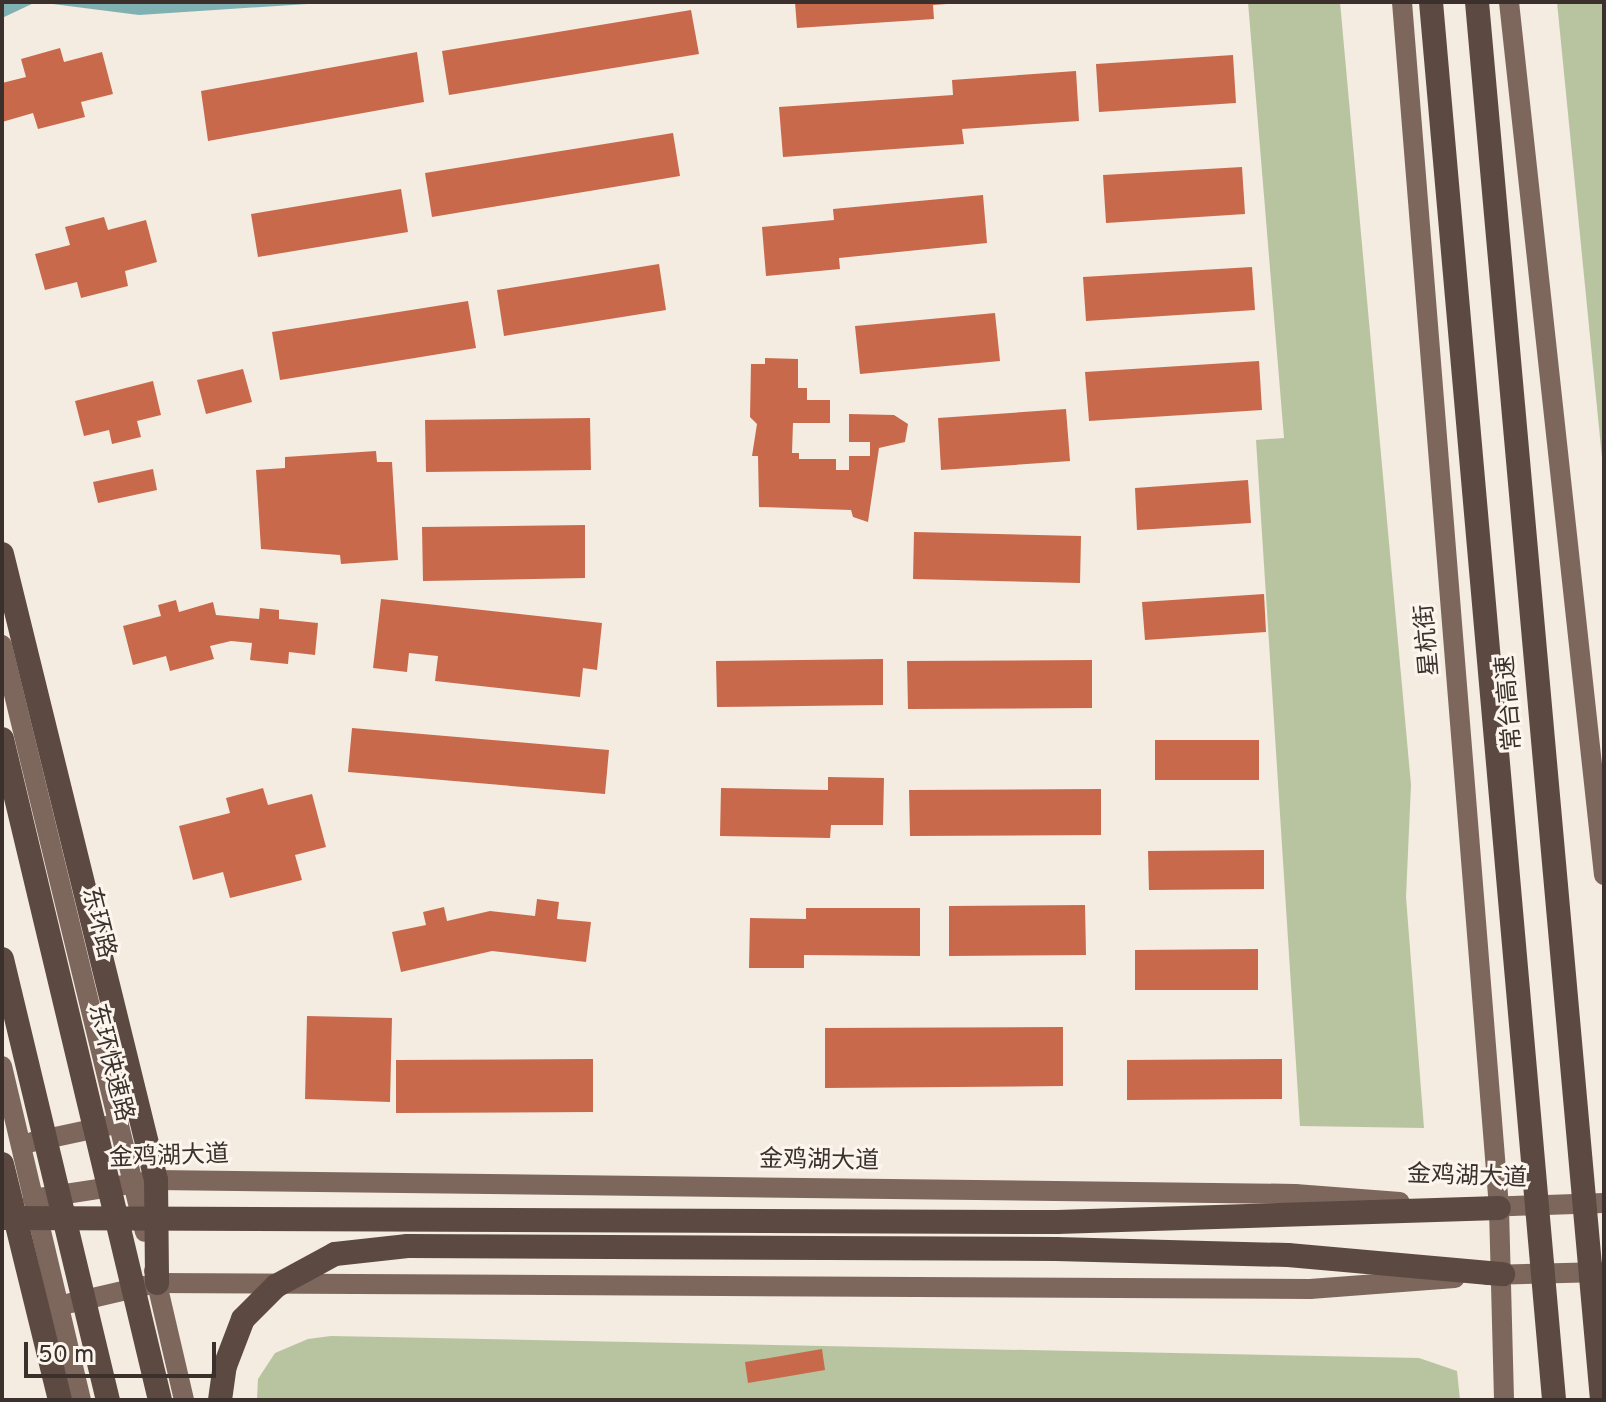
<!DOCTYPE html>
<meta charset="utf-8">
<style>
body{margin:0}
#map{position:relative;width:1606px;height:1402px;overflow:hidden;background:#f4ebe1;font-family:Overpass,"Noto Sans SC",sans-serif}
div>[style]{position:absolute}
.green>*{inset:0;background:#b8c4a0}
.water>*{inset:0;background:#7fb0b2}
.building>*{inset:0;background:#c8694b}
.major>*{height:20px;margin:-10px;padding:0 10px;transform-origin:10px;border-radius:10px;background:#7d675c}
.highway>*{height:24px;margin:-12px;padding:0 12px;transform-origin:12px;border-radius:12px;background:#5c4a42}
.highway-bridge>*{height:24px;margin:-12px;padding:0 12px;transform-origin:12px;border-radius:12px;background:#5c4a42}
span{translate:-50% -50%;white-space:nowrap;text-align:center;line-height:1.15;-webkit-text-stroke:6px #fbf5ee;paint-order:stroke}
.street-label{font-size:24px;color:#3b302b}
.frame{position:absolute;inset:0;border:4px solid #3b302b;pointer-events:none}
.scale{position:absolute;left:24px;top:1342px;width:192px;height:36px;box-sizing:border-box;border:4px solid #3b302b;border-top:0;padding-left:10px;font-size:24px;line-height:28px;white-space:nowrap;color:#3b302b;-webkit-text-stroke:6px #fbf5ee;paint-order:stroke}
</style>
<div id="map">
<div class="green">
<div style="clip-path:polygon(1248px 2px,1340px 2px,1411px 785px,1406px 897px,1424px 1128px,1300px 1126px,1256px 440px,1284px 438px)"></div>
<div style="clip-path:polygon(1557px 2px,1604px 2px,1604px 478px)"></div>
<div style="clip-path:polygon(331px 1336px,1419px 1358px,1457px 1371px,1460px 1400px,257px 1400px,258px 1379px,275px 1353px,308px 1339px)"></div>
</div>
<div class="water">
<div style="clip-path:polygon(2px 2px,36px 2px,2px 18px)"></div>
<div style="clip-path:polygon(37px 2px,338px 2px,139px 15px)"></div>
</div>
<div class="building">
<div style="clip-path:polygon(795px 2px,947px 2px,947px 4px,933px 5px,934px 19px,797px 28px)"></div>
<div style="clip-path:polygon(691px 10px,699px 54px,449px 95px,442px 51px)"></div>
<div style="clip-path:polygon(60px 48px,64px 62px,102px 52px,113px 94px,81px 102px,85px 117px,38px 129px,33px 113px,2px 122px,2px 83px,26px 77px,21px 59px)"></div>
<div style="clip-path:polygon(417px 52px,424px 102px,208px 141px,201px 91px)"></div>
<div style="clip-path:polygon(1233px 55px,1236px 103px,1099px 112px,1096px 64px)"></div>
<div style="clip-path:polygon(1076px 71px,1079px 121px,962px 129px,964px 144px,783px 157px,779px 107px,953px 95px,952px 80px)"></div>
<div style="clip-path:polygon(673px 133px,680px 176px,432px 217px,425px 173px)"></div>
<div style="clip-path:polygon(1242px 167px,1245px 214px,1106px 223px,1103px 175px)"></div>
<div style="clip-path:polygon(401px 189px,408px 232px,258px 257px,251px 214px)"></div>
<div style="clip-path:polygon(983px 195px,987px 243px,839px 258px,840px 269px,766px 276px,762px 227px,834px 220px,833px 209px)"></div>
<div style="clip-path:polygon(104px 217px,108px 230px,146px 220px,157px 262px,125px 271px,128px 286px,81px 298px,77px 282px,45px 290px,35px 254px,70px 245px,65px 227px)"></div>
<div style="clip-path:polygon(659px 264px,666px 310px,504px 336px,497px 290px)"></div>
<div style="clip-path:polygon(1252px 267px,1255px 310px,1086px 321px,1083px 277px)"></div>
<div style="clip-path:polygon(468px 301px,476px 348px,280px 380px,272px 332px)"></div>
<div style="clip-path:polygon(995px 313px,1000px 361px,860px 374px,855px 326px)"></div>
<div style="clip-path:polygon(765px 358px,798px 359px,798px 388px,807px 388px,807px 400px,830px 400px,830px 423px,793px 423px,792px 453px,799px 453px,799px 459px,836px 459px,836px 470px,849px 470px,849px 456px,870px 456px,870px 442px,849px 442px,849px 414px,894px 415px,908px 424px,905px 442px,879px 448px,868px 522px,853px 517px,851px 510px,759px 507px,758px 456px,752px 456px,757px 424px,750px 417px,751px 364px,765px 364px)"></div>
<div style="clip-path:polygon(1259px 361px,1262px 410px,1089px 421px,1085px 372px)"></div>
<div style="clip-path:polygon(243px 369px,252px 402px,206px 414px,197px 380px)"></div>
<div style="clip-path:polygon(153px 381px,161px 415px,137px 421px,141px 437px,112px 444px,109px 430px,84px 436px,75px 401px)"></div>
<div style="clip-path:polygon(1066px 409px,1070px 461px,941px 470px,938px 418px)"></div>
<div style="clip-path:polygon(590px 418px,591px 470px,426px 472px,425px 420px)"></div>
<div style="clip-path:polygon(376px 451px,377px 462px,392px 462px,398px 560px,341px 564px,340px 555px,261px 549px,256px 470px,285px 468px,285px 457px)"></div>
<div style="clip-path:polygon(153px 469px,157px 490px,98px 503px,93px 482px)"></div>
<div style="clip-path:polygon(1248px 480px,1251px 523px,1137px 530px,1135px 488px)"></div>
<div style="clip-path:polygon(585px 525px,585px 578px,423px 581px,422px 527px)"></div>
<div style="clip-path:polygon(914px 532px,1081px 536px,1080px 583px,913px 579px)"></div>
<div style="clip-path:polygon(1264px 594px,1266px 632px,1145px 640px,1142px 602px)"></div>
<div style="clip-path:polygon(381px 599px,602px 623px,597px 670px,583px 668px,580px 697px,435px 681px,438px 656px,409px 653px,407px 672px,373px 668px)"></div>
<div style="clip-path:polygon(176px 600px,179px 612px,213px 602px,216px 615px,259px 619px,260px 608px,279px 610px,279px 619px,318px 623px,315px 655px,289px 652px,288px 664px,250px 660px,252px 643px,231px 641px,210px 646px,214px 659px,170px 671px,166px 656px,133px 665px,123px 626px,161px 616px,158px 605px)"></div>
<div style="clip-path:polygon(883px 659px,883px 705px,717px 707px,716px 661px)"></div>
<div style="clip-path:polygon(1092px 660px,1092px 708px,908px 709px,907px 661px)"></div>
<div style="clip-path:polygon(352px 728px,609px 750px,605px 794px,348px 772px)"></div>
<div style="clip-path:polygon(1155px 740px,1259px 740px,1259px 780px,1155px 780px)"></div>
<div style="clip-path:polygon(828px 777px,884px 778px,883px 825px,831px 825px,830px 838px,720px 836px,721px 788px,828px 790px)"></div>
<div style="clip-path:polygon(263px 788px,268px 805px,312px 794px,326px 847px,295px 855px,302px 880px,230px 898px,223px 872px,193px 880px,179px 826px,230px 813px,226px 798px)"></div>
<div style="clip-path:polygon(1101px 789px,1101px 835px,910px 836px,909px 790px)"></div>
<div style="clip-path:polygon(1264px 850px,1264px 889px,1149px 890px,1148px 851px)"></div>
<div style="clip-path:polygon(537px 899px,559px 902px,557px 919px,591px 922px,586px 962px,492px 951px,401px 972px,392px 932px,426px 925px,423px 912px,444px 907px,447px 921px,490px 911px,535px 916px)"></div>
<div style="clip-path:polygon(1085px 905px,1086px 955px,949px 956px,949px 906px)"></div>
<div style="clip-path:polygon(806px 908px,920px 908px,920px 956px,804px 955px,804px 968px,749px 968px,750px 918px,806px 919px)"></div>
<div style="clip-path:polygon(1258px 949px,1258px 990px,1135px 990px,1135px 950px)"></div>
<div style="clip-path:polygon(307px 1016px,392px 1018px,390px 1102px,305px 1099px)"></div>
<div style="clip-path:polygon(1063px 1027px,1063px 1086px,825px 1088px,825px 1028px)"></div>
<div style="clip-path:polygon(593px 1059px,593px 1112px,396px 1113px,396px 1060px)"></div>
<div style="clip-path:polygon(1282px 1059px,1282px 1099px,1127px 1100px,1127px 1060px)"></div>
<div style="clip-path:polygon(822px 1349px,825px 1370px,748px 1383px,745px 1362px)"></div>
</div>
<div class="major">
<div style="left:1402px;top:2px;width:1210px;rotate:85.4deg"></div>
<div style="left:1499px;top:1208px;width:192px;rotate:88.5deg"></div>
<div style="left:1509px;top:2px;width:878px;rotate:83.79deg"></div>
<div style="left:2px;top:645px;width:604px;rotate:76.31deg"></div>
<div style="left:2px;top:1066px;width:343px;rotate:76.7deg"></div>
<div style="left:32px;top:1142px;width:81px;rotate:-12.1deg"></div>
<div style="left:33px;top:1199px;width:124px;rotate:-8.8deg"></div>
<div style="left:156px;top:1180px;width:1139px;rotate:0.7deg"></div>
<div style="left:1295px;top:1194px;width:105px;rotate:4.4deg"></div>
<div style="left:1484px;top:1207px;width:120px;rotate:-1.9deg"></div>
<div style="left:154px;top:1271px;width:132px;rotate:76.9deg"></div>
<div style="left:1487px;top:1275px;width:117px;rotate:-1.5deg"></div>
<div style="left:58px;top:1306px;width:102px;rotate:-13.1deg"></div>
<div style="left:157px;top:1283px;width:1153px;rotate:0.3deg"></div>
<div style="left:1310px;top:1289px;width:145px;rotate:-4.3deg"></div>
</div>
<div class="highway">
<div style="left:2px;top:554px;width:645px;rotate:76.18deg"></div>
<div style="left:156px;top:1180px;width:103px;rotate:89.4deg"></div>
<div style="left:1057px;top:1222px;width:442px;rotate:-1.8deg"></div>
<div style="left:1056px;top:1249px;width:232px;rotate:1.5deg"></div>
<div style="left:1288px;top:1255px;width:216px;rotate:5.1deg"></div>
<div style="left:220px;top:1400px;width:34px;rotate:-82deg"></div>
<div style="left:225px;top:1366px;width:50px;rotate:-69deg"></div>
<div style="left:243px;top:1319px;width:47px;rotate:-45deg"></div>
</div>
<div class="highway-bridge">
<div style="left:1431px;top:2px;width:1403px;rotate:84.97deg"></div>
<div style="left:1477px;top:2px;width:1404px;rotate:84.89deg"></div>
<div style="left:2px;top:739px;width:680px;rotate:76.56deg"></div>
<div style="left:2px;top:959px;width:454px;rotate:76.5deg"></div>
<div style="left:2px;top:1164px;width:243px;rotate:76.2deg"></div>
<div style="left:2px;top:1218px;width:1055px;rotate:0.22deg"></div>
<div style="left:276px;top:1286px;width:67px;rotate:-28.5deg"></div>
<div style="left:335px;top:1254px;width:73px;rotate:-6.3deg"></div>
<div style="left:408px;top:1246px;width:648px;rotate:0.27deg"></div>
</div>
<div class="street-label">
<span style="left:1429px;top:640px;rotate:-95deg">星杭街</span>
<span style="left:1511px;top:703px;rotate:-95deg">常台高速</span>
<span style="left:97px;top:923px;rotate:76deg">东环路</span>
<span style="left:109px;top:1063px;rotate:76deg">东环快速路</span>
<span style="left:169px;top:1158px;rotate:-2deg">金鸡湖大道</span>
<span style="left:819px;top:1162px;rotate:1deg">金鸡湖大道</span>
<span style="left:1467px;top:1178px;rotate:2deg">金鸡湖大道</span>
</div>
<div class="frame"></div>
<div class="scale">50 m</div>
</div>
